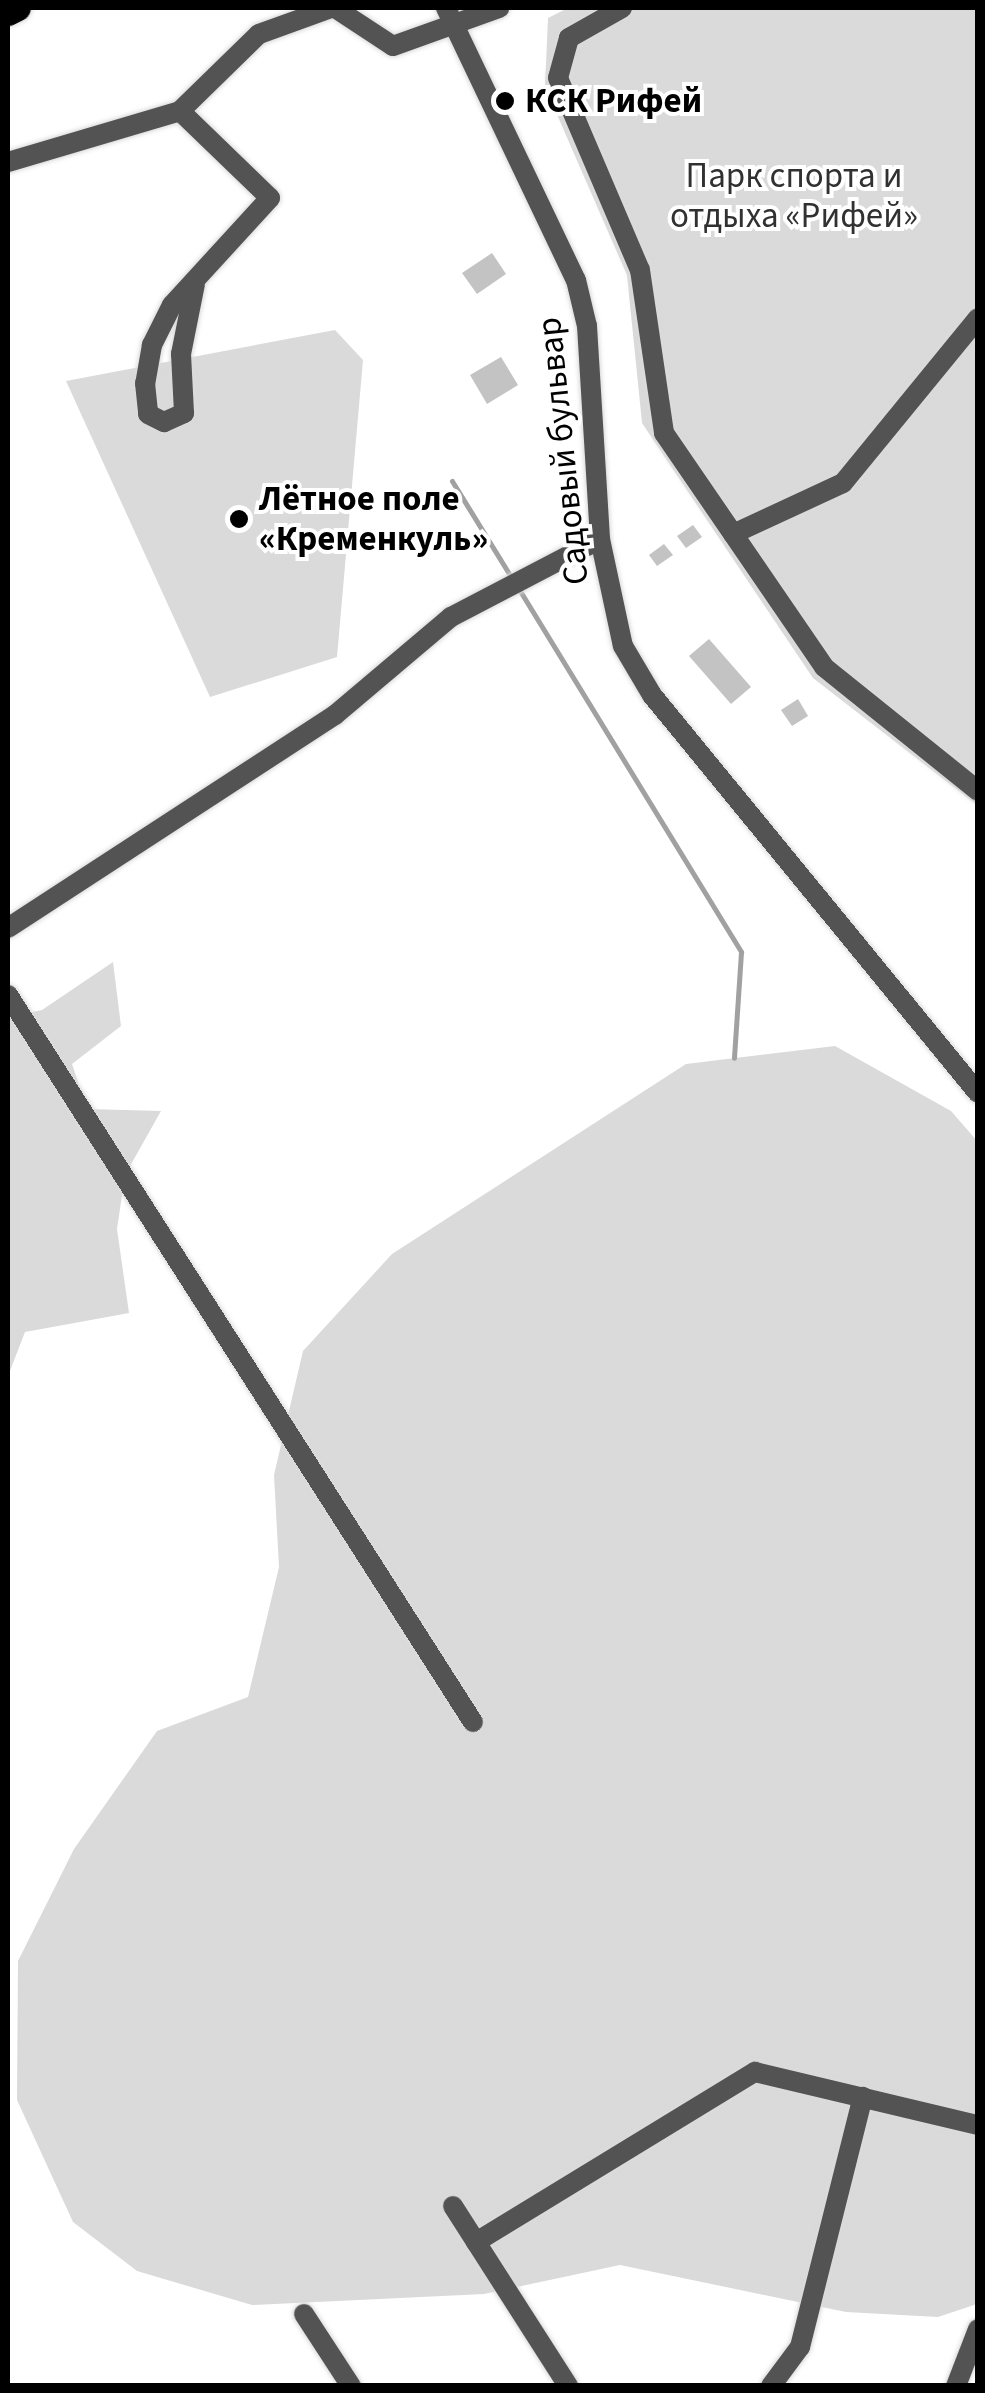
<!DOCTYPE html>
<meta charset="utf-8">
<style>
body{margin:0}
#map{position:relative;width:985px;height:2393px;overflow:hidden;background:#fff;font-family:"Source Sans 3",sans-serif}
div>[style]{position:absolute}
.green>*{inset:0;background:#dadada}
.stream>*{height:5px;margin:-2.5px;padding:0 2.5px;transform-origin:2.5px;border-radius:2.5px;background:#a1a1a1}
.building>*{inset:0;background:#c3c3c3}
.roads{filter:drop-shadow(0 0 2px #dbdbdb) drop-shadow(0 0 2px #dbdbdb)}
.minor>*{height:20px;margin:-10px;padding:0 10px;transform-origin:10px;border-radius:10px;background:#535353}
.major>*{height:25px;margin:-12.5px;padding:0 12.5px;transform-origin:12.5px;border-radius:12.5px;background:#000}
.dots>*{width:28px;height:28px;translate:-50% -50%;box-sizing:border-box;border:5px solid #fff;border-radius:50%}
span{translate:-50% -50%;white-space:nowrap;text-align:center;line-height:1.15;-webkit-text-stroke:8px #fff;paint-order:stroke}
.poi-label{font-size:35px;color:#000;font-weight:700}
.left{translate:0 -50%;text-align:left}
.park-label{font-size:35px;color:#313131}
.street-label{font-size:35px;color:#000}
.frame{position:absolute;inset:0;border:10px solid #000;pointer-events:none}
</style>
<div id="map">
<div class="green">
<div style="clip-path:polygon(568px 8px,977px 8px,977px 805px,813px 678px,642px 423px,627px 275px,545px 87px,548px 18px)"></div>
<div style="clip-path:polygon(335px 330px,363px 360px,337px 657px,210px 697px,66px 381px)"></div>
<div style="clip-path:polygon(113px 962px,121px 1026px,72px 1064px,87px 1109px,161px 1111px,125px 1175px,117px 1229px,129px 1313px,25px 1332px,8px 1376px,8px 1017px,42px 1010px)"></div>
<div style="clip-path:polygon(835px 1046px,951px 1111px,978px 1142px,977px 2304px,938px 2317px,846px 2312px,620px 2265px,484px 2294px,252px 2305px,137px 2271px,73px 2222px,17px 2100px,18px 1961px,74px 1849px,157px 1731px,248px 1697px,279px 1567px,274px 1475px,303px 1351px,392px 1254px,686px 1064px)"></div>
</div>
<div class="stream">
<div style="left:452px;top:481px;width:113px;rotate:58.4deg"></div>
<div style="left:517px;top:586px;width:429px;rotate:58.5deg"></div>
<div style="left:741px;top:952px;width:106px;rotate:93.8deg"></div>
</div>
<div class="building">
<div style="clip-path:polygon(492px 253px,506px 274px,477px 294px,462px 273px)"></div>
<div style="clip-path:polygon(501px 357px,518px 385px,487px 404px,470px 375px)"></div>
<div style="clip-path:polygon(693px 525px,702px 537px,686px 548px,677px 536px)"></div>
<div style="clip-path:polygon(664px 544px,673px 555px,657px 566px,649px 555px)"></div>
<div style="clip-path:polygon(709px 639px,751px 687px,731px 704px,689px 656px)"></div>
<div style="clip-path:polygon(798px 699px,808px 716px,792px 726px,781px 710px)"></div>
</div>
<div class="roads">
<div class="minor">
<div style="left:335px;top:8px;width:69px;rotate:33.2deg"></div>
<div style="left:393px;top:46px;width:113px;rotate:-19.7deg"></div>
<div style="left:446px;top:8px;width:301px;rotate:64.5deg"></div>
<div style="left:576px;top:280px;width:47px;rotate:76.6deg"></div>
<div style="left:587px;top:326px;width:213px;rotate:86.5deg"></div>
<div style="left:600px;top:539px;width:109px;rotate:77.9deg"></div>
<div style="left:623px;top:646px;width:57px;rotate:59.4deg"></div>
<div style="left:652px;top:695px;width:514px;rotate:50.68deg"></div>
<div style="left:622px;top:8px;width:61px;rotate:150.5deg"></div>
<div style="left:569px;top:38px;width:41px;rotate:105.4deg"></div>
<div style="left:558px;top:78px;width:209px;rotate:66.9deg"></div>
<div style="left:640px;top:270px;width:165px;rotate:81.6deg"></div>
<div style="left:664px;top:433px;width:283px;rotate:55.6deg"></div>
<div style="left:824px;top:667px;width:198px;rotate:38.8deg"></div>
<div style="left:180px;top:111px;width:125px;rotate:44deg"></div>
<div style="left:270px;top:198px;width:145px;rotate:132.5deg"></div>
<div style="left:172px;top:305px;width:45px;rotate:116.6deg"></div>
<div style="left:152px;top:345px;width:39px;rotate:100deg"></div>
<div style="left:145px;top:383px;width:31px;rotate:84deg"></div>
<div style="left:148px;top:414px;width:18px;rotate:27deg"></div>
<div style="left:164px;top:422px;width:22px;rotate:-24deg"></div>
<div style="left:184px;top:413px;width:59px;rotate:-92.9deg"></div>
<div style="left:181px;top:354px;width:71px;rotate:-78.7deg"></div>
<div style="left:8px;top:162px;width:179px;rotate:-16.5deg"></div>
<div style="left:180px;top:111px;width:110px;rotate:-44.3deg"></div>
<div style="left:259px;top:34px;width:77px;rotate:-19.9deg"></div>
<div style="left:733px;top:534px;width:121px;rotate:-24.9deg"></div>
<div style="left:843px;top:483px;width:213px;rotate:-50.7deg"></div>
<div style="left:8px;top:928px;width:390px;rotate:-33.1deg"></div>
<div style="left:335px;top:715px;width:152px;rotate:-40.2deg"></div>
<div style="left:451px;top:617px;width:168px;rotate:-27.6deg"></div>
<div style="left:8px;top:995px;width:863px;rotate:57.4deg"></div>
<div style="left:453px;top:2206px;width:214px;rotate:57.4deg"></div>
<div style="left:476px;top:2242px;width:327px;rotate:-31.4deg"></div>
<div style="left:755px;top:2072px;width:229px;rotate:13.4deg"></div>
<div style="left:304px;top:2314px;width:86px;rotate:56.9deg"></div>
<div style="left:771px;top:2386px;width:49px;rotate:-53.4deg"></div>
<div style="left:800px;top:2347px;width:258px;rotate:-75.9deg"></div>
<div style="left:956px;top:2386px;width:61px;rotate:-68.9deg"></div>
</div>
<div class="major">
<div style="left:8px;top:13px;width:11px;rotate:-27deg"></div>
</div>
</div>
<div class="dots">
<div style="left:505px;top:101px;background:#000"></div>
<div style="left:239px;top:519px;background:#000"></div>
</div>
<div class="poi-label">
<span class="left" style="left:525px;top:101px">КСК Рифей</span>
<span class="left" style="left:259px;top:519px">Лётное поле<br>«Кременкуль»</span>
</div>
<div class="park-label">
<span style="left:794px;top:196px">Парк спорта и<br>отдыха «Рифей»</span>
</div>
<div class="street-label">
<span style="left:563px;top:451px;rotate:-96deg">Садовый бульвар</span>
</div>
<div class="frame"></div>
</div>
